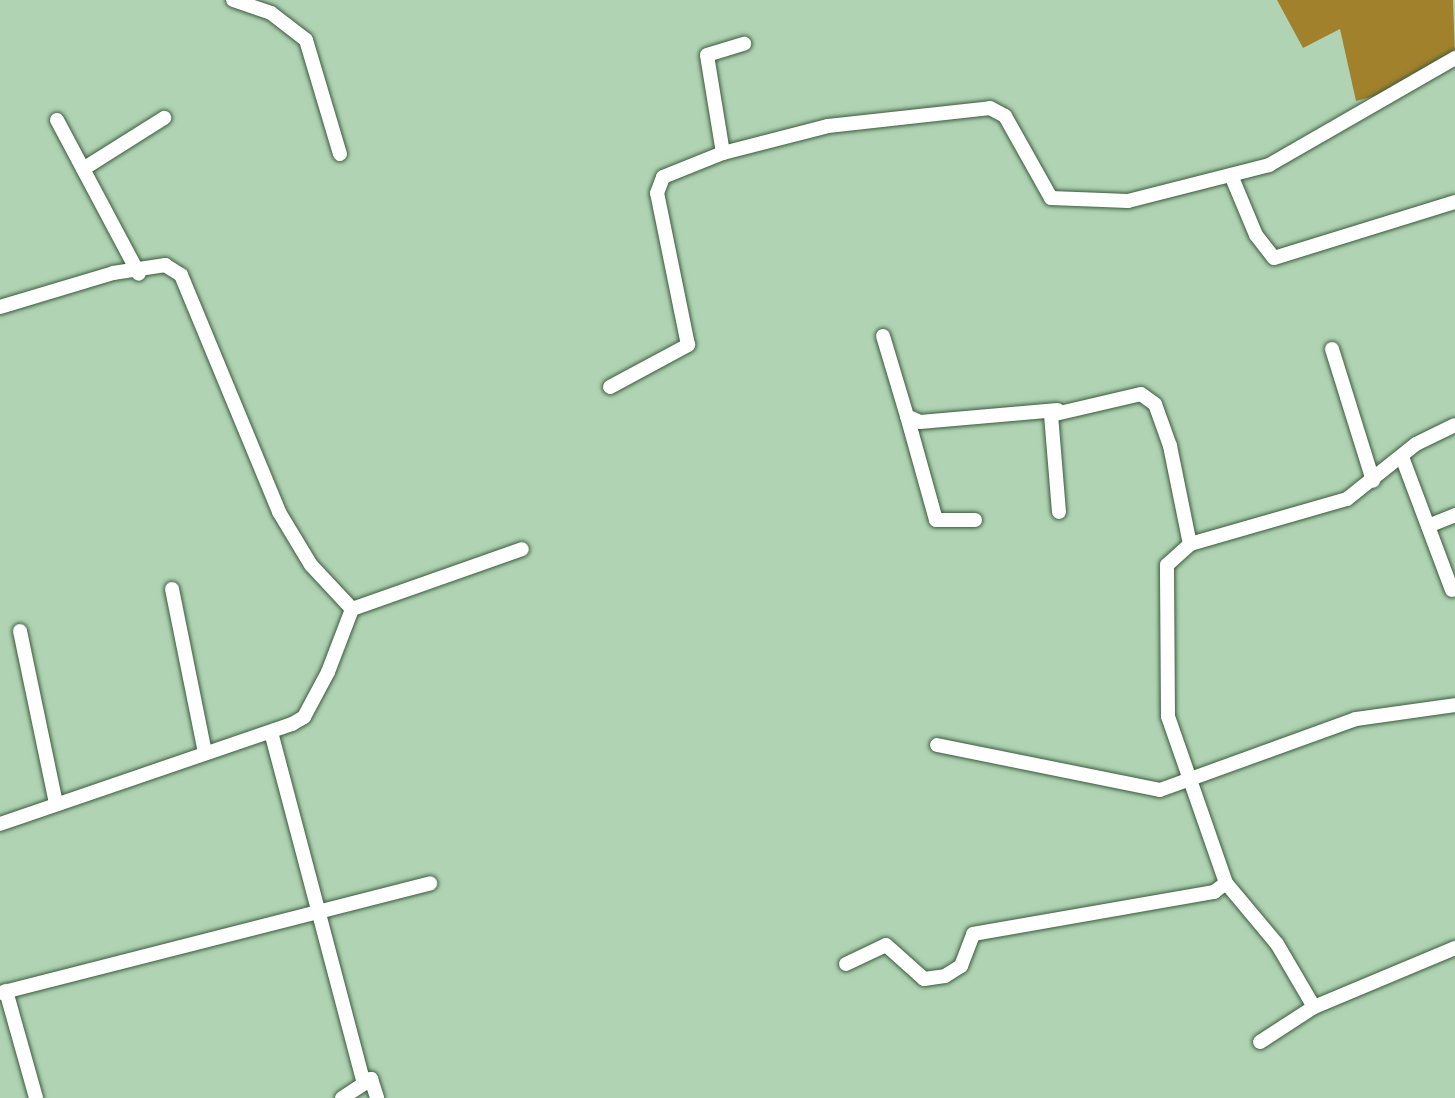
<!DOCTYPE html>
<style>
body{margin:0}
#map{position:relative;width:1455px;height:1098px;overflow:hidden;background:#b0d4b3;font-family:Signika,sans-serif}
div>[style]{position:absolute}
.forest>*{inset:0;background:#a2812d}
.roads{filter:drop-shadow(0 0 2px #3b5b3e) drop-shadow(0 0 2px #3b5b3e)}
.minor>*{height:14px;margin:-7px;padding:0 7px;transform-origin:7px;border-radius:7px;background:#fff}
span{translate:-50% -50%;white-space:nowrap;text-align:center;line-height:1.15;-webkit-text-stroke:6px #ddf0de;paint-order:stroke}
</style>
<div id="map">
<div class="forest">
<div style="clip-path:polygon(1277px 0,1453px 0,1455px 55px,1402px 89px,1356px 101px,1340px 29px,1303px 48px)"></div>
</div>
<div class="roads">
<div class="minor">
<div style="left:233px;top:0;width:40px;rotate:18.9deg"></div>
<div style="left:271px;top:13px;width:44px;rotate:37.6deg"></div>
<div style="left:306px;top:40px;width:119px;rotate:73.4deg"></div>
<div style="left:57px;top:120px;width:174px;rotate:62deg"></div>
<div style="left:723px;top:153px;width:99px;rotate:-99.3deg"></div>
<div style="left:707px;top:55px;width:39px;rotate:-17deg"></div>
<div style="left:83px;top:169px;width:96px;rotate:-32.2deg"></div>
<div style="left:1233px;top:180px;width:60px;rotate:67.3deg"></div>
<div style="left:1256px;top:235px;width:29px;rotate:52deg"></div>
<div style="left:1274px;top:258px;width:189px;rotate:-17.2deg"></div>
<div style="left:0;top:307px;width:118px;rotate:-16.7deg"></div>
<div style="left:113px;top:273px;width:53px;rotate:-8.7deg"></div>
<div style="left:165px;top:265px;width:19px;rotate:32deg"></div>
<div style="left:181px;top:275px;width:256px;rotate:67.5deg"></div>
<div style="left:279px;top:512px;width:62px;rotate:58.9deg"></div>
<div style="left:311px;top:565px;width:60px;rotate:47deg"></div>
<div style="left:883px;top:336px;width:84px;rotate:73.3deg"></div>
<div style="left:907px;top:416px;width:14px;rotate:25deg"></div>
<div style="left:920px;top:422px;width:138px;rotate:-5deg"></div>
<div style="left:1332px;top:349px;width:138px;rotate:72.7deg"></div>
<div style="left:610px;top:387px;width:89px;rotate:-28.3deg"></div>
<div style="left:688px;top:345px;width:155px;rotate:-101.5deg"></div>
<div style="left:657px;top:193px;width:17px;rotate:-69deg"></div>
<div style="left:663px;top:177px;width:65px;rotate:-21.8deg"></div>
<div style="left:723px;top:153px;width:108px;rotate:-14.4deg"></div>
<div style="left:828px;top:126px;width:163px;rotate:-6.3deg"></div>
<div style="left:990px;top:108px;width:17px;rotate:28deg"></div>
<div style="left:1005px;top:116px;width:94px;rotate:60.7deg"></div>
<div style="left:1051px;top:198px;width:77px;rotate:2.2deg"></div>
<div style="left:1128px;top:201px;width:146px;rotate:-14.3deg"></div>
<div style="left:1269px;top:165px;width:215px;rotate:-29.9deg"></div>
<div style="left:907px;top:416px;width:108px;rotate:74.4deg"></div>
<div style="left:936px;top:520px;width:39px"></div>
<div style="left:1402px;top:457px;width:142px;rotate:69.4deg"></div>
<div style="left:1059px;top:512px;width:97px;rotate:-94.7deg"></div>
<div style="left:1051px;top:415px;width:92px;rotate:-13.1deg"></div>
<div style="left:1141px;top:394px;width:17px;rotate:36deg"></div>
<div style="left:1155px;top:404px;width:45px;rotate:70.3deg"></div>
<div style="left:1170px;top:446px;width:100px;rotate:78.5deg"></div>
<div style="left:1428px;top:526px;width:29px;rotate:-22deg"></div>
<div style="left:172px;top:589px;width:167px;rotate:78.6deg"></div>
<div style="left:20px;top:631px;width:177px;rotate:78.2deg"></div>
<div style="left:271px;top:732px;width:361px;rotate:75.2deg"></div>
<div style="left:937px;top:745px;width:227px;rotate:11.4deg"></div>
<div style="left:1160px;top:790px;width:208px;rotate:-19.9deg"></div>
<div style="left:1356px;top:719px;width:100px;rotate:-8deg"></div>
<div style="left:0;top:824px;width:309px;rotate:-18.9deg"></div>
<div style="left:292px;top:724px;width:14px;rotate:-30deg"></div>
<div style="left:304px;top:717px;width:51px;rotate:-61.9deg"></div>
<div style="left:328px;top:672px;width:67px;rotate:-69.1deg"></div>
<div style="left:352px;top:609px;width:180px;rotate:-19.4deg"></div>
<div style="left:846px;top:964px;width:44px;rotate:-25.4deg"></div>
<div style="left:886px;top:945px;width:51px;rotate:41.8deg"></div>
<div style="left:924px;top:979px;width:21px;rotate:-8deg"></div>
<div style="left:945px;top:976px;width:19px;rotate:-32deg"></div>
<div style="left:961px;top:966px;width:34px;rotate:-69deg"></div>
<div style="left:973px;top:934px;width:245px;rotate:-9.9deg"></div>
<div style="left:1214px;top:892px;width:15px;rotate:-37deg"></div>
<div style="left:6px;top:991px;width:111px;rotate:74.3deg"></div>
<div style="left:0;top:993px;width:444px;rotate:-14.3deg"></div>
<div style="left:1314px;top:1007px;width:73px;rotate:-120.4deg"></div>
<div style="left:1277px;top:944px;width:80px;rotate:-129.9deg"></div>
<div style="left:1226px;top:883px;width:177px;rotate:-109.2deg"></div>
<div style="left:1168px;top:716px;width:151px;rotate:-90.4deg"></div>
<div style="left:1167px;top:565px;width:31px;rotate:-42deg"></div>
<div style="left:1190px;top:544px;width:163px;rotate:-16deg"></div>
<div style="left:1347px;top:499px;width:88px;rotate:-38.6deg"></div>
<div style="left:1416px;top:444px;width:43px;rotate:-26deg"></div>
<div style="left:1260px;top:1042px;width:64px;rotate:-32.9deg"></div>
<div style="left:1314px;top:1007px;width:153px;rotate:-22.7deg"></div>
<div style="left:342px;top:1098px;width:35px;rotate:-33deg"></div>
<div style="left:371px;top:1079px;width:20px;rotate:72deg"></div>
</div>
</div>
</div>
